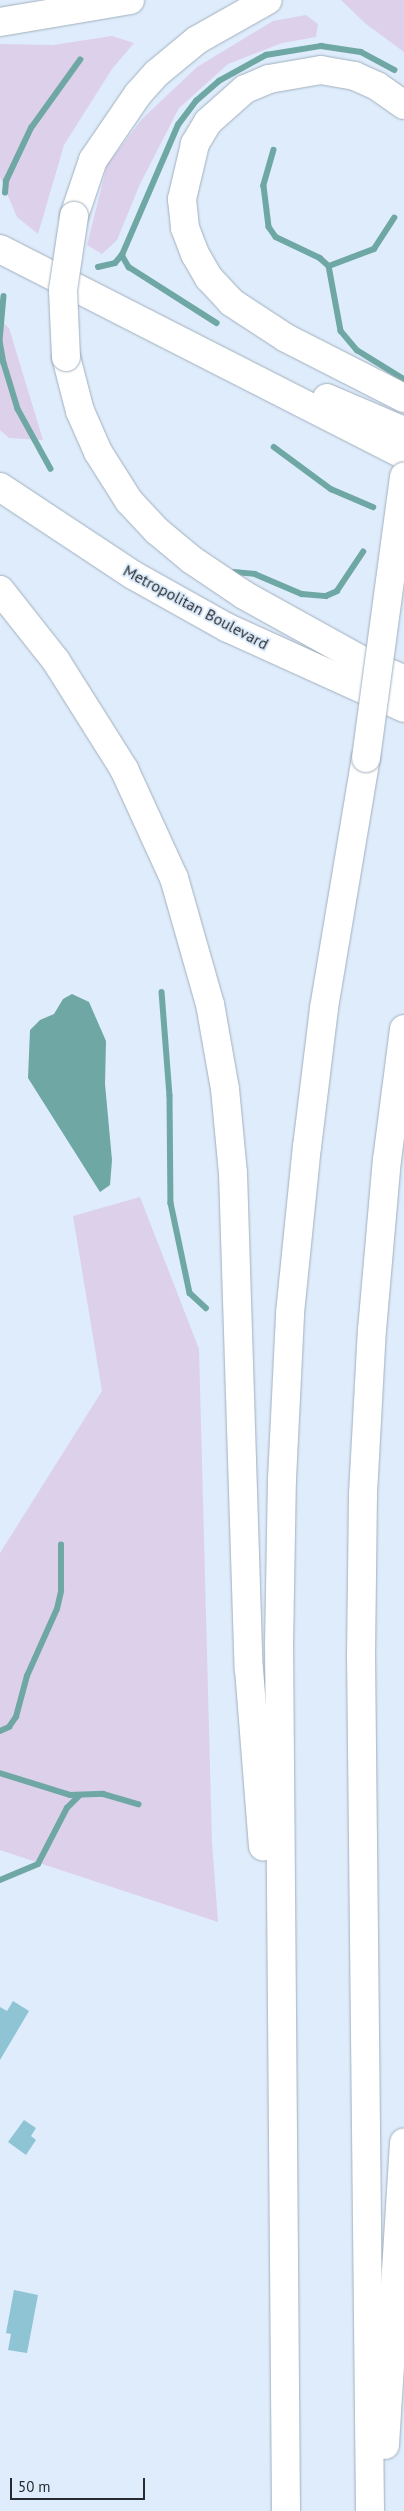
<!DOCTYPE html>
<style>
body{margin:0}
#map{position:relative;width:404px;height:2511px;overflow:hidden;background:#deecfb;font-family:"PT Sans",sans-serif}
div>[style]{position:absolute}
.green>*{inset:0;background:#ddd0eb}
.water>*{inset:0;background:#6ea7a4}
.stream>*{height:5.5px;margin:-2.75px;padding:0 2.75px;transform-origin:2.75px;border-radius:2.75px;background:#6ea7a4}
.building>*{inset:0;background:#8fc4d5}
.roads{filter:drop-shadow(0 0 1px #a1afbd) drop-shadow(0 0 1px #a1afbd)}
.highway>*{height:28px;margin:-14px;padding:0 14px;transform-origin:14px;border-radius:14px;background:#fff}
.bridges{filter:drop-shadow(0 0 1px #a1afbd) drop-shadow(0 0 1px #a1afbd)}
.highway-bridge>*{height:28px;margin:-14px;padding:0 14px;transform-origin:14px;border-radius:14px;background:#fff}
span{translate:-50% -50%;white-space:nowrap;text-align:center;line-height:1.15;-webkit-text-stroke:4px #deecfb;paint-order:stroke}
.street-label{font-size:16px;color:#262b31}
.scale{position:absolute;left:10px;top:2478px;width:135px;height:22px;box-sizing:border-box;border:2px solid #262b31;border-top:0;padding-left:6px;font-size:15px;line-height:18px;white-space:nowrap;color:#262b31;-webkit-text-stroke:4px #deecfb;paint-order:stroke}
</style>
<div id="map">
<div class="green">
<div style="clip-path:polygon(341px 0,404px 0,404px 52px,366px 24px)"></div>
<div style="clip-path:polygon(306px 15px,318px 24px,316px 37px,282px 43px,228px 64px,179px 108px,140px 184px,117px 240px,102px 254px,87px 245px,107px 165px,142px 119px,197px 67px,273px 21px)"></div>
<div style="clip-path:polygon(112px 36px,134px 43px,112px 69px,64px 145px,38px 234px,17px 217px,0 177px,0 44px,53px 45px)"></div>
<div style="clip-path:polygon(0 320px,9px 328px,43px 440px,9px 438px,0 430px)"></div>
<div style="clip-path:polygon(140px 1197px,199px 1349px,212px 1843px,218px 1922px,0 1850px,0 1553px,102px 1391px,73px 1216px)"></div>
</div>
<div class="water">
<div style="clip-path:polygon(72px 994px,89px 1002px,106px 1041px,105px 1084px,112px 1160px,110px 1185px,100px 1192px,28px 1078px,30px 1030px,40px 1020px,54px 1014px,63px 999px)"></div>
</div>
<div class="stream">
<div style="left:274px;top:150px;width:37px;rotate:106deg"></div>
<div style="left:264px;top:186px;width:41px;rotate:83deg"></div>
<div style="left:269px;top:227px;width:12px;rotate:55deg"></div>
<div style="left:276px;top:237px;width:49px;rotate:25.5deg"></div>
<div style="left:320px;top:258px;width:12px;rotate:42deg"></div>
<div style="left:329px;top:266px;width:66px;rotate:79.5deg"></div>
<div style="left:341px;top:331px;width:25px;rotate:50deg"></div>
<div style="left:357px;top:350px;width:55px;rotate:31.7deg"></div>
<div style="left:5px;top:193px;width:12px;rotate:-85deg"></div>
<div style="left:6px;top:181px;width:59px;rotate:-64.7deg"></div>
<div style="left:31px;top:128px;width:84px;rotate:-54.2deg"></div>
<div style="left:122px;top:255px;width:14px;rotate:60deg"></div>
<div style="left:129px;top:267px;width:104px;rotate:32.5deg"></div>
<div style="left:329px;top:266px;width:48px;rotate:-20.7deg"></div>
<div style="left:374px;top:249px;width:37px;rotate:-57deg"></div>
<div style="left:98px;top:267px;width:17px;rotate:-13deg"></div>
<div style="left:115px;top:263px;width:11px;rotate:-49deg"></div>
<div style="left:122px;top:255px;width:142px;rotate:-66.7deg"></div>
<div style="left:178px;top:125px;width:30px;rotate:-53deg"></div>
<div style="left:196px;top:101px;width:30px;rotate:-41deg"></div>
<div style="left:219px;top:81px;width:54px;rotate:-29deg"></div>
<div style="left:266px;top:55px;width:56px;rotate:-9.3deg"></div>
<div style="left:321px;top:46px;width:40px;rotate:8.5deg"></div>
<div style="left:361px;top:52px;width:38px;rotate:28deg"></div>
<div style="left:4px;top:296px;width:45px;rotate:95.1deg"></div>
<div style="left:0;top:341px;width:22px;rotate:80deg"></div>
<div style="left:4px;top:363px;width:48px;rotate:73.1deg"></div>
<div style="left:18px;top:409px;width:68px;rotate:61.2deg"></div>
<div style="left:274px;top:447px;width:71px;rotate:36.4deg"></div>
<div style="left:331px;top:489px;width:46px;rotate:23.2deg"></div>
<div style="left:234px;top:572px;width:21px;rotate:5deg"></div>
<div style="left:255px;top:574px;width:51px;rotate:23.1deg"></div>
<div style="left:302px;top:594px;width:24px;rotate:5deg"></div>
<div style="left:326px;top:596px;width:12px;rotate:-24deg"></div>
<div style="left:337px;top:591px;width:47px;rotate:-56.3deg"></div>
<div style="left:162px;top:992px;width:104px;rotate:85.6deg"></div>
<div style="left:170px;top:1096px;width:107px;rotate:89.5deg"></div>
<div style="left:171px;top:1203px;width:92px;rotate:78.1deg"></div>
<div style="left:190px;top:1293px;width:22px;rotate:43deg"></div>
<div style="left:0;top:1731px;width:10px;rotate:-24deg"></div>
<div style="left:9px;top:1727px;width:12px;rotate:-55deg"></div>
<div style="left:16px;top:1717px;width:42px;rotate:-75deg"></div>
<div style="left:27px;top:1676px;width:73px;rotate:-65.9deg"></div>
<div style="left:57px;top:1609px;width:18px;rotate:-77deg"></div>
<div style="left:61px;top:1591px;width:46px;rotate:-90deg"></div>
<div style="left:0;top:1773px;width:73px;rotate:17.4deg"></div>
<div style="left:70px;top:1795px;width:33px;rotate:-2deg"></div>
<div style="left:103px;top:1794px;width:37px;rotate:16deg"></div>
<div style="left:0;top:1880px;width:41px;rotate:-22.8deg"></div>
<div style="left:38px;top:1864px;width:63px;rotate:-62.6deg"></div>
<div style="left:67px;top:1808px;width:18px;rotate:-45deg"></div>
</div>
<div class="building">
<div style="clip-path:polygon(13px 2001px,29px 2011px,0 2060px,0 2007px,7px 2011px)"></div>
<div style="clip-path:polygon(24px 2120px,36px 2128px,31px 2136px,36px 2140px,26px 2155px,8px 2142px)"></div>
<div style="clip-path:polygon(14px 2290px,38px 2295px,27px 2353px,8px 2350px,11px 2334px,6px 2333px)"></div>
</div>
<div class="roads">
<div class="highway">
<div style="left:0;top:22px;width:132px;rotate:-9.6deg"></div>
<div style="left:404px;top:105px;width:33px;rotate:-145deg"></div>
<div style="left:377px;top:86px;width:24px;rotate:-156deg"></div>
<div style="left:355px;top:76px;width:35px;rotate:-170deg"></div>
<div style="left:321px;top:70px;width:53px;rotate:170.2deg"></div>
<div style="left:269px;top:79px;width:26px;rotate:157deg"></div>
<div style="left:245px;top:89px;width:50px;rotate:138.3deg"></div>
<div style="left:208px;top:122px;width:26px;rotate:121deg"></div>
<div style="left:195px;top:144px;width:57px;rotate:103.3deg"></div>
<div style="left:182px;top:199px;width:29px;rotate:84deg"></div>
<div style="left:185px;top:228px;width:28px;rotate:69deg"></div>
<div style="left:195px;top:254px;width:28px;rotate:60deg"></div>
<div style="left:209px;top:278px;width:33px;rotate:47deg"></div>
<div style="left:231px;top:302px;width:66px;rotate:33.2deg"></div>
<div style="left:286px;top:338px;width:132px;rotate:27deg"></div>
<div style="left:74px;top:216px;width:59px;rotate:-71.3deg"></div>
<div style="left:93px;top:160px;width:80px;rotate:-55.7deg"></div>
<div style="left:138px;top:94px;width:28px;rotate:-48deg"></div>
<div style="left:157px;top:73px;width:52px;rotate:-39.5deg"></div>
<div style="left:197px;top:40px;width:81px;rotate:-29.4deg"></div>
<div style="left:0;top:249px;width:453px;rotate:27deg"></div>
<div style="left:66px;top:357px;width:56px;rotate:75.5deg"></div>
<div style="left:80px;top:411px;width:45px;rotate:66.3deg"></div>
<div style="left:98px;top:452px;width:58px;rotate:57.7deg"></div>
<div style="left:129px;top:501px;width:41px;rotate:47deg"></div>
<div style="left:157px;top:531px;width:45px;rotate:39.6deg"></div>
<div style="left:192px;top:560px;width:63px;rotate:33.9deg"></div>
<div style="left:244px;top:595px;width:149px;rotate:29deg"></div>
<div style="left:374px;top:667px;width:32px;rotate:22deg"></div>
<div style="left:327px;top:398px;width:84px;rotate:23.2deg"></div>
<div style="left:0;top:487px;width:159px;rotate:33.5deg"></div>
<div style="left:133px;top:575px;width:109px;rotate:29.2deg"></div>
<div style="left:228px;top:628px;width:193px;rotate:24.4deg"></div>
<div style="left:0;top:590px;width:90px;rotate:51.7deg"></div>
<div style="left:56px;top:661px;width:128px;rotate:57.8deg"></div>
<div style="left:124px;top:769px;width:120px;rotate:65.4deg"></div>
<div style="left:174px;top:878px;width:131px;rotate:74.1deg"></div>
<div style="left:210px;top:1004px;width:86px;rotate:80deg"></div>
<div style="left:225px;top:1089px;width:84px;rotate:84.6deg"></div>
<div style="left:233px;top:1173px;width:496px;rotate:88.2deg"></div>
<div style="left:249px;top:1669px;width:178px;rotate:85.5deg"></div>
<div style="left:385px;top:2445px;width:303px;rotate:-86.4deg"></div>
<div style="left:286px;top:2511px;width:864px;rotate:-90.46deg"></div>
<div style="left:279px;top:1647px;width:168px;rotate:-89deg"></div>
<div style="left:282px;top:1479px;width:166px;rotate:-87.2deg"></div>
<div style="left:290px;top:1313px;width:167px;rotate:-84.2deg"></div>
<div style="left:307px;top:1147px;width:140px;rotate:-83deg"></div>
<div style="left:324px;top:1008px;width:254px;rotate:-80.5deg"></div>
<div style="left:370px;top:2511px;width:854px;rotate:-90.6deg"></div>
<div style="left:361px;top:1657px;width:163px;rotate:-89.3deg"></div>
<div style="left:363px;top:1494px;width:164px;rotate:-86.9deg"></div>
<div style="left:372px;top:1330px;width:171px;rotate:-85deg"></div>
<div style="left:387px;top:1160px;width:132px;rotate:-82.6deg"></div>
</div>
</div>
<div class="bridges">
<div class="highway-bridge">
<div style="left:66px;top:357px;width:67px;rotate:-92.6deg"></div>
<div style="left:63px;top:290px;width:75px;rotate:-81.5deg"></div>
<div style="left:366px;top:758px;width:284px;rotate:-82.3deg"></div>
</div>
</div>
<div class="street-label">
<span style="left:196px;top:607px;rotate:28deg">Metropolitan Boulevard</span>
</div>
<div class="scale">50 m</div>
</div>
